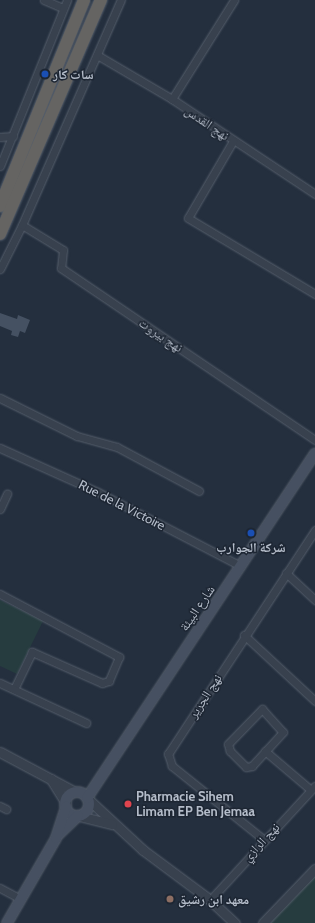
<!DOCTYPE html>
<meta charset="utf-8">
<style>
body{margin:0}
#map{position:relative;width:315px;height:923px;overflow:hidden;background:#242f3e;font-family:Cabin,"Noto Naskh Arabic",sans-serif}
div>[style]{position:absolute}
.green>*{inset:0;background:#263c3f}
.building>*{inset:0;background:#455162}
.roads{filter:drop-shadow(0 0 1px #565f6c) drop-shadow(0 0 1px #565f6c)}
.minor>*{height:7px;margin:-3.5px;padding:0 3.5px;transform-origin:3.5px;border-radius:3.5px;background:#38414e}
.tertiary>*{height:9px;margin:-4.5px;padding:0 4.5px;transform-origin:4.5px;border-radius:4.5px;background:#38414e}
.secondary>*{height:10px;margin:-5px;padding:0 5px;transform-origin:5px;border-radius:5px;background:#465061}
.secondary>.ring{margin:-5px;padding:0;box-sizing:content-box;background:none;border:10px solid #465061;border-radius:50%}
.trunk>*{height:12px;margin:-6px;padding:0 6px;transform-origin:6px;border-radius:6px;background:#656462}
.dots>*{width:11px;height:11px;translate:-50% -50%;box-sizing:border-box;border:2px solid #1d2633;border-radius:50%}
span{translate:-50% -50%;white-space:nowrap;text-align:center;line-height:1.15;-webkit-text-stroke:3px #1d2633;paint-order:stroke}
.poi-label{font-size:13px;color:#b4bcc9;font-weight:700}
.left{translate:0 -50%;text-align:left}
.street-label{font-size:13px;color:#b4bcc9}
</style>
<div id="map">
<div class="green">
<div style="clip-path:polygon(0 600px,43px 621px,17px 674px,0 666px)"></div>
<div style="clip-path:polygon(315px 870px,315px 923px,263px 923px)"></div>
</div>
<div class="building">
<div style="clip-path:polygon(0 313px,17px 319px,18px 315px,30px 320px,25px 333px,20px 331px,18px 337px,11px 335px,12px 331px,0 326px)"></div>
</div>
<div class="roads">
<div class="minor">
<div style="left:44px;top:0;width:21px;rotate:23deg"></div>
<div style="left:97px;top:55px;width:87px;rotate:30.4deg"></div>
<div style="left:172px;top:99px;width:172px;rotate:33.6deg"></div>
<div style="left:172px;top:99px;width:117px;rotate:-57.9deg"></div>
<div style="left:0;top:137px;width:13px;rotate:-4deg"></div>
<div style="left:233px;top:141px;width:89px;rotate:120.3deg"></div>
<div style="left:188px;top:218px;width:148px;rotate:30.9deg"></div>
<div style="left:0;top:166px;width:179px;rotate:-68deg"></div>
<div style="left:22px;top:225px;width:48px;rotate:31.4deg"></div>
<div style="left:63px;top:250px;width:18px;rotate:96deg"></div>
<div style="left:61px;top:268px;width:307px;rotate:34.1deg"></div>
<div style="left:0;top:269px;width:49px;rotate:-63.4deg"></div>
<div style="left:22px;top:225px;width:246px;rotate:-66.3deg"></div>
<div style="left:0;top:398px;width:86px;rotate:26.3deg"></div>
<div style="left:77px;top:436px;width:41px;rotate:15.4deg"></div>
<div style="left:117px;top:447px;width:93px;rotate:28.2deg"></div>
<div style="left:0;top:448px;width:107px;rotate:24.2deg"></div>
<div style="left:98px;top:492px;width:161px;rotate:27.4deg"></div>
<div style="left:0;top:509px;width:17px;rotate:-65deg"></div>
<div style="left:286px;top:573px;width:40px;rotate:43deg"></div>
<div style="left:0;top:594px;width:135px;rotate:27.9deg"></div>
<div style="left:119px;top:657px;width:26px;rotate:113deg"></div>
<div style="left:109px;top:681px;width:7px;rotate:164deg"></div>
<div style="left:102px;top:683px;width:77px;rotate:-156.1deg"></div>
<div style="left:32px;top:652px;width:41px;rotate:115.9deg"></div>
<div style="left:244px;top:635px;width:97px;rotate:42.9deg"></div>
<div style="left:0;top:683px;width:95px;rotate:24.9deg"></div>
<div style="left:262px;top:709px;width:31px;rotate:48deg"></div>
<div style="left:283px;top:732px;width:46px;rotate:132.4deg"></div>
<div style="left:252px;top:766px;width:6px;rotate:171deg"></div>
<div style="left:246px;top:767px;width:23px;rotate:-135deg"></div>
<div style="left:230px;top:751px;width:7px;rotate:-106deg"></div>
<div style="left:228px;top:744px;width:49px;rotate:-45.8deg"></div>
<div style="left:265px;top:751px;width:60px;rotate:40.3deg"></div>
<div style="left:0;top:806px;width:7px;rotate:27deg"></div>
<div style="left:263px;top:839px;width:117px;rotate:-141.3deg"></div>
<div style="left:172px;top:766px;width:13px;rotate:-108deg"></div>
<div style="left:168px;top:754px;width:268px;rotate:-56.7deg"></div>
<div style="left:0;top:888px;width:24px;rotate:28deg"></div>
<div style="left:210px;top:900px;width:155px;rotate:-47.4deg"></div>
</div>
<div class="tertiary">
<div style="left:0;top:752px;width:85px;rotate:28.1deg"></div>
<div style="left:51px;top:779px;width:28px;rotate:58deg"></div>
<div style="left:88px;top:799px;width:75px;rotate:42.8deg"></div>
<div style="left:143px;top:850px;width:84px;rotate:36.7deg"></div>
<div style="left:210px;top:900px;width:34px;rotate:43deg"></div>
<div style="left:79px;top:816px;width:34px;rotate:14deg"></div>
<div style="left:263px;top:923px;width:75px;rotate:-46.1deg"></div>
</div>
<div class="secondary">
<div class="ring" style="left:65px;top:792px;width:14px;height:14px"></div>
<div style="left:87px;top:798px;width:413px;rotate:-56.5deg"></div>
<div style="left:57px;top:836px;width:29px;rotate:-44deg"></div>
<div style="left:7px;top:923px;width:98px;rotate:-60deg"></div>
<div style="left:56px;top:838px;width:33px;rotate:-72deg"></div>
</div>
<div class="trunk">
<div style="left:0;top:206px;width:222px;rotate:-67.8deg"></div>
<div style="left:0;top:234px;width:255px;rotate:-66.7deg"></div>
</div>
</div>
<div class="dots">
<div style="left:45px;top:74px;background:#1a4fb4"></div>
<div style="left:251px;top:533px;background:#1a4fb4"></div>
<div style="left:128px;top:804px;background:#e0444e"></div>
<div style="left:170px;top:899px;background:#8d6e63"></div>
</div>
<div class="poi-label">
<span class="left" style="left:53px;top:74px">سات كار</span>
<span style="left:251px;top:547px">شركة الجوارب</span>
<span class="left" style="left:136px;top:804px">Pharmacie Sihem<br>Limam EP Ben Jemaa</span>
<span class="left" style="left:178px;top:899px">معهد ابن رشيق</span>
</div>
<div class="street-label">
<span style="left:207px;top:123px;rotate:34deg">نهج القدس</span>
<span style="left:161px;top:335px;rotate:34deg">نهج بيروت</span>
<span style="left:122px;top:505px;rotate:27deg">Rue de la Victoire</span>
<span style="left:197px;top:608px;rotate:-56deg">شارع البيئة</span>
<span style="left:205px;top:696px;rotate:-57deg">نهج الجرير</span>
<span style="left:261px;top:842px;rotate:-47deg">نهج الرازي</span>
</div>
</div>
